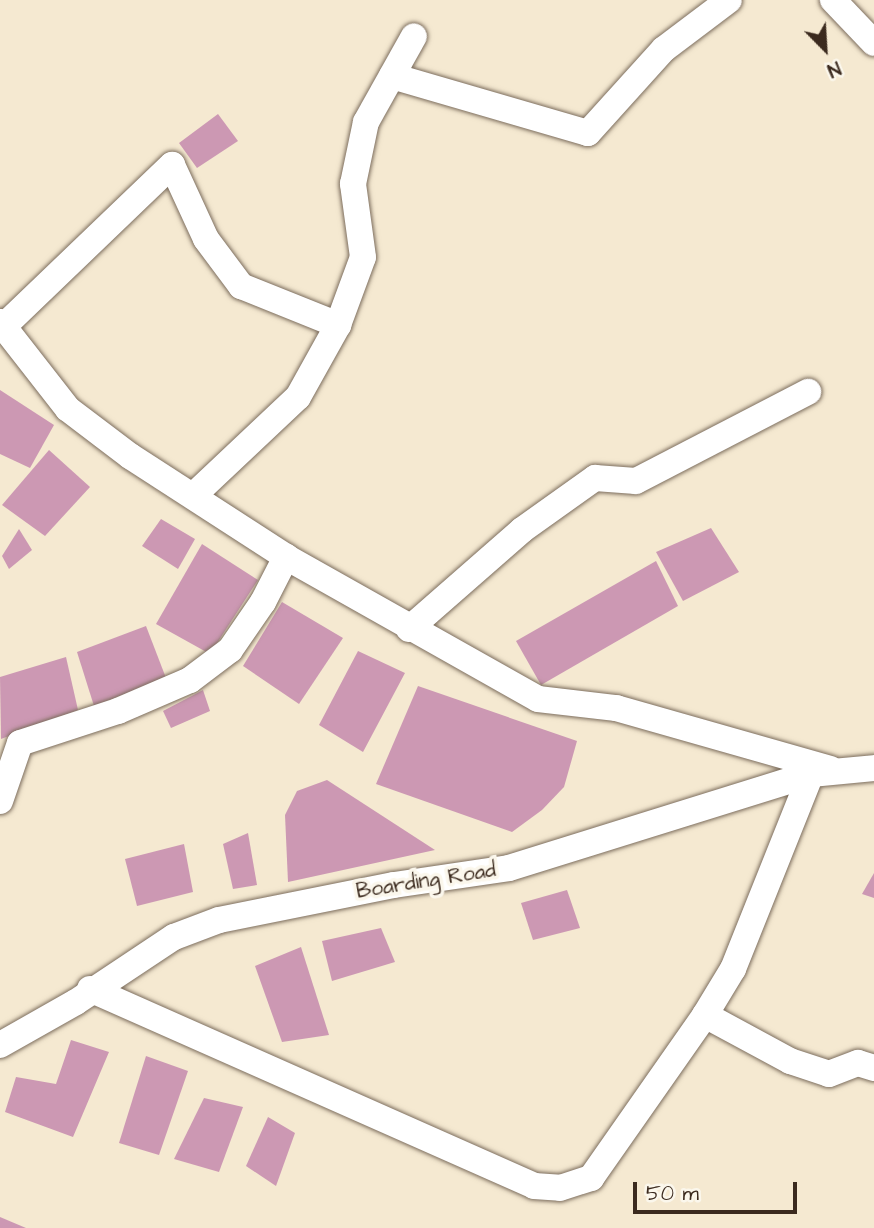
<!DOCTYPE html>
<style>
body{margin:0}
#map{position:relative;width:874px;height:1228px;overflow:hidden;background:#f5e9d1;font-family:"Architects Daughter",sans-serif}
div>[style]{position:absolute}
.building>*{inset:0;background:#cc98b3}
.roads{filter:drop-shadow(0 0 2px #7c6d5d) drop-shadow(0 0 2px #7c6d5d)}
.minor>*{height:26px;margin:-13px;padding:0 13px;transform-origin:13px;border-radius:13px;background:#fff}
span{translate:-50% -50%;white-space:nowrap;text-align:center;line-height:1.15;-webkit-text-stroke:7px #fbf7ec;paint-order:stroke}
.street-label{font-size:21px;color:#3b2a1e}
.north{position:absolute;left:790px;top:14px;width:70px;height:70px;-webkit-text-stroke:5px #fbf7ec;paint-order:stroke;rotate:156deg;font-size:19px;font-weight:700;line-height:28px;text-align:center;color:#3b2a1e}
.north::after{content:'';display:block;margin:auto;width:24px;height:32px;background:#3b2a1e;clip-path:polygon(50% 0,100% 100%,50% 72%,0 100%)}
.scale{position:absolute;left:633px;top:1182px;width:164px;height:32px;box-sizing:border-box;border:4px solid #3b2a1e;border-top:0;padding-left:9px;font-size:21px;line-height:24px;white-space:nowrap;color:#3b2a1e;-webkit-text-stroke:5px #fbf7ec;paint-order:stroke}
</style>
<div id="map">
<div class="building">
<div style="clip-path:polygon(218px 114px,238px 141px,197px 168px,179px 143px)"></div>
<div style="clip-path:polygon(0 390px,54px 425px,30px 468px,0 454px)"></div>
<div style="clip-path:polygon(49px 450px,90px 487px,45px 536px,2px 505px)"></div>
<div style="clip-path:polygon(161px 519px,195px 539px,178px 569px,142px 546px)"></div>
<div style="clip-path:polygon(711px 528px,739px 572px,683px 601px,656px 552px)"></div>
<div style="clip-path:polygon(19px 529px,32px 550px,9px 569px,2px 556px)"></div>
<div style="clip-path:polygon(202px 544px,258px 580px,210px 654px,156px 624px)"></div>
<div style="clip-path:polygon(656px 561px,678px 606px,541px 685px,516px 641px)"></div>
<div style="clip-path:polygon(282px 602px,343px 638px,299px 704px,243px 666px)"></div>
<div style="clip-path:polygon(146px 626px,166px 678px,94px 706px,77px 652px)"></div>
<div style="clip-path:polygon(358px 651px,405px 673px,363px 752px,319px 725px)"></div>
<div style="clip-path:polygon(66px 657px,78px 710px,1px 739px,0 677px)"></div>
<div style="clip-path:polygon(418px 686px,577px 741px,564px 787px,542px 810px,512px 832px,376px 784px)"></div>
<div style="clip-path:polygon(203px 690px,210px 711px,171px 728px,163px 711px)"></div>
<div style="clip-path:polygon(327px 780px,435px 850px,288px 882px,285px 815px,297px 791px)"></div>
<div style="clip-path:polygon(248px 833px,257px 885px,233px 889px,223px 844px)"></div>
<div style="clip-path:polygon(184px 844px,193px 892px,137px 906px,125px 859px)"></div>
<div style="clip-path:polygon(874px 873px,874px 898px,862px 894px)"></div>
<div style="clip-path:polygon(567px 890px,580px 928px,533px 940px,521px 903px)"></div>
<div style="clip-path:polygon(381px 928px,395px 962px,332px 981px,322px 941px)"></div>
<div style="clip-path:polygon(301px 947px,329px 1035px,282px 1042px,255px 966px)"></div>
<div style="clip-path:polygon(71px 1040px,109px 1052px,73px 1137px,5px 1112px,16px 1077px,56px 1084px)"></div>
<div style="clip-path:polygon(146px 1056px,188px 1071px,159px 1155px,119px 1143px)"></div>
<div style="clip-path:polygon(204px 1098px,243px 1107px,219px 1172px,174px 1159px)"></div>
<div style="clip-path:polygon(268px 1117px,295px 1133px,276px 1186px,246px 1166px)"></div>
<div style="clip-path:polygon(0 1217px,26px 1228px,0 1228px)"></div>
</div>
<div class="roads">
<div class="minor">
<div style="left:833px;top:0;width:59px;rotate:46.4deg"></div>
<div style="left:392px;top:76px;width:204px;rotate:16.2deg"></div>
<div style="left:588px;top:133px;width:113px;rotate:-47.9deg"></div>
<div style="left:664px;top:49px;width:81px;rotate:-37deg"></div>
<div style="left:0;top:322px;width:110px;rotate:52deg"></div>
<div style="left:68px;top:409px;width:78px;rotate:37.2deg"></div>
<div style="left:130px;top:456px;width:186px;rotate:32.9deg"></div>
<div style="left:286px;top:557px;width:289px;rotate:29.4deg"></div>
<div style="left:538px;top:699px;width:79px;rotate:6.6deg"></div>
<div style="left:616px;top:708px;width:223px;rotate:15.9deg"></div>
<div style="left:4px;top:326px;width:233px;rotate:-43.8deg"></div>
<div style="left:172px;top:165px;width:81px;rotate:65.3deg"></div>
<div style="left:206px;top:239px;width:59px;rotate:53.3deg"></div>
<div style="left:241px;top:286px;width:105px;rotate:21.9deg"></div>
<div style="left:195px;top:494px;width:141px;rotate:-43.3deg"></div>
<div style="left:298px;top:397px;width:82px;rotate:-60.9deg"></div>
<div style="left:338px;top:325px;width:72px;rotate:-69.8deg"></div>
<div style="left:363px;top:257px;width:74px;rotate:-97.8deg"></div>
<div style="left:353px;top:184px;width:63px;rotate:-78.2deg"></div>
<div style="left:366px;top:122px;width:98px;rotate:-60.8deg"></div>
<div style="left:409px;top:629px;width:150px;rotate:-41.2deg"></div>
<div style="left:522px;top:530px;width:90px;rotate:-35.5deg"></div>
<div style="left:595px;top:478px;width:41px;rotate:4.2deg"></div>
<div style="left:636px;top:481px;width:194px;rotate:-27.4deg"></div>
<div style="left:0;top:801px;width:61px;rotate:-71deg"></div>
<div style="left:20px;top:743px;width:103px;rotate:-18.1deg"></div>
<div style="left:118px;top:711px;width:78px;rotate:-23.3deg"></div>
<div style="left:190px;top:680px;width:50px;rotate:-36.9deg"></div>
<div style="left:230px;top:650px;width:58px;rotate:-55.5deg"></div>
<div style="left:263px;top:602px;width:51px;rotate:-62.9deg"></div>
<div style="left:90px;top:989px;width:486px;rotate:23.9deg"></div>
<div style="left:534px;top:1186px;width:26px;rotate:4deg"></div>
<div style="left:560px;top:1188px;width:33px;rotate:-18deg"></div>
<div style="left:591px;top:1178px;width:199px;rotate:-55deg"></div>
<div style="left:705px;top:1015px;width:54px;rotate:-58.7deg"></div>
<div style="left:733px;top:969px;width:210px;rotate:-68.2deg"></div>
<div style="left:705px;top:1015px;width:97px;rotate:28.4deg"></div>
<div style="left:790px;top:1061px;width:41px;rotate:18.4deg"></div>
<div style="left:829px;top:1074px;width:31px;rotate:-21deg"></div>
<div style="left:858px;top:1063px;width:17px;rotate:17deg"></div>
<div style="left:0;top:1045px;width:87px;rotate:-29.5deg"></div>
<div style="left:76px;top:1002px;width:118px;rotate:-33.6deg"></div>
<div style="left:174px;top:937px;width:48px;rotate:-20.7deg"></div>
<div style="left:219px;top:920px;width:178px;rotate:-11.3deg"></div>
<div style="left:394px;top:885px;width:116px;rotate:-8.4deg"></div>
<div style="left:509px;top:868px;width:316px;rotate:-17.3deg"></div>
<div style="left:811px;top:774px;width:63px;rotate:-5.4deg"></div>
</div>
</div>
<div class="street-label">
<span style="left:426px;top:881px;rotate:-9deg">Boarding Road</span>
</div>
<div class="north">N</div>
<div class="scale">50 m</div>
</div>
